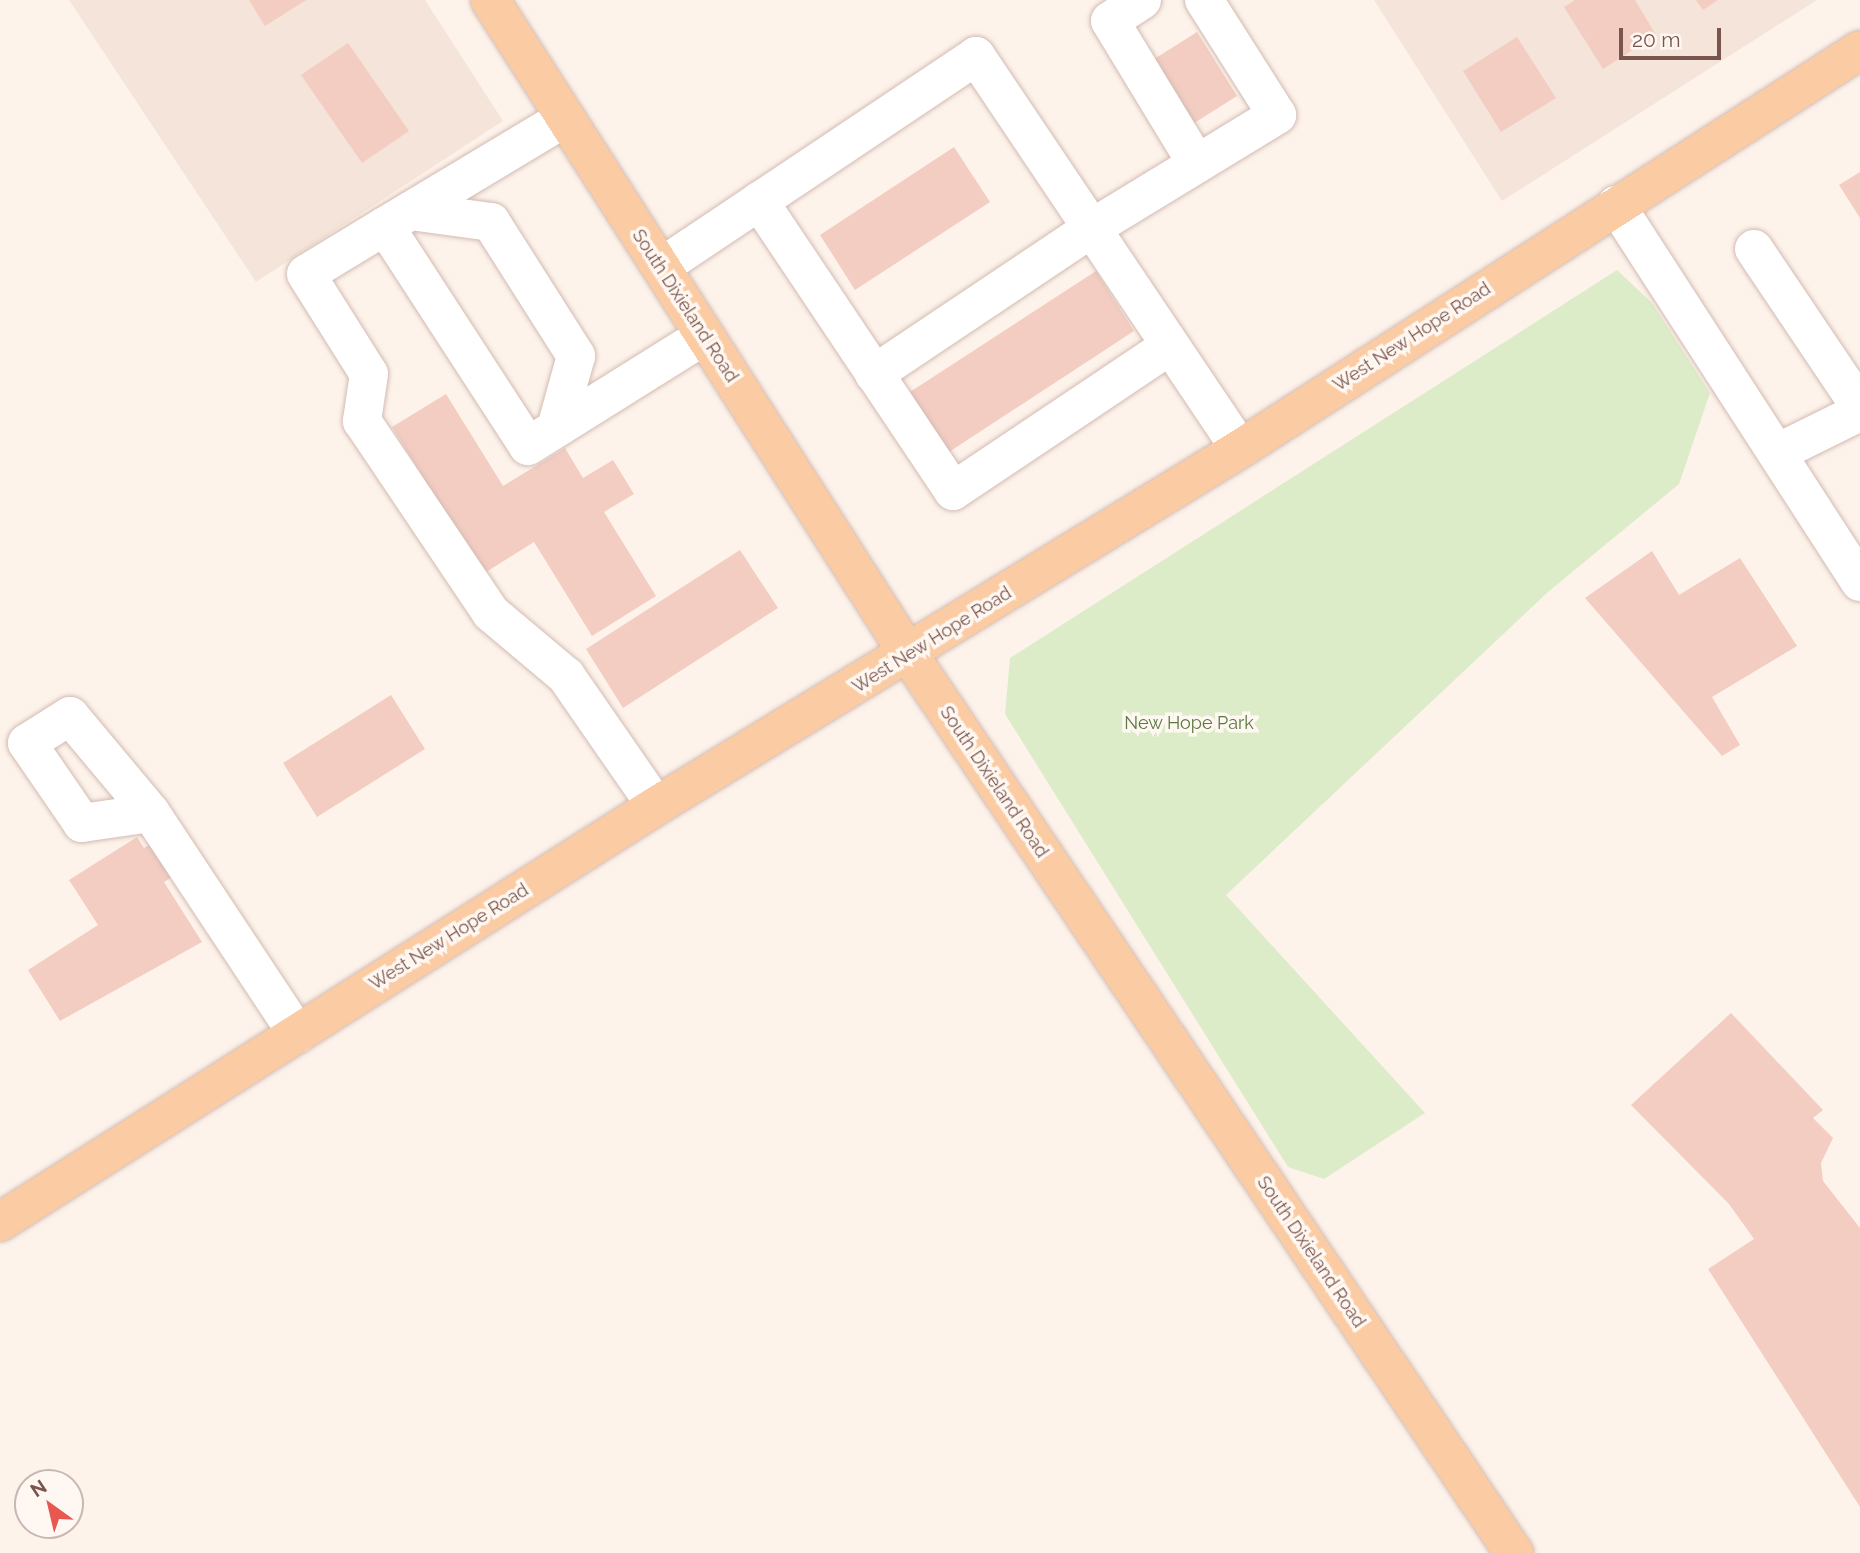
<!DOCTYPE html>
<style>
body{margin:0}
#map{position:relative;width:1860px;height:1553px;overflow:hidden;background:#fdf3eb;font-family:Raleway,sans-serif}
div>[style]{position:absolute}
.residential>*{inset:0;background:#f5e4d9}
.green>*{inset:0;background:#ddecc8}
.building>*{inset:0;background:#f3cdc2}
.roads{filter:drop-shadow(0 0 2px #d3bbb2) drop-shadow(0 0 2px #d3bbb2)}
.minor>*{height:38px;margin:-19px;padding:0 19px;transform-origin:19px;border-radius:19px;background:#fff}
.major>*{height:38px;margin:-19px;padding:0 19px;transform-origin:19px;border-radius:19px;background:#fbcca4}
span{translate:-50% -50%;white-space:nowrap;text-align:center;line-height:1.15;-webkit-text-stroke:7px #fff8f2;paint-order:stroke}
.street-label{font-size:18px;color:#79554d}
.park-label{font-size:18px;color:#5b7941}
.north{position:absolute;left:14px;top:1469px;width:70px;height:70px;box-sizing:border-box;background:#fff8f2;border:2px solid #c9b7b0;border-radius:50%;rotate:326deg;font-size:19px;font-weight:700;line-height:28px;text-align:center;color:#79554d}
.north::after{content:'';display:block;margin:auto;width:24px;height:32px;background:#e75850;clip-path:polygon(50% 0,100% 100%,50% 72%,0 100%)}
.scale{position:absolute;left:1619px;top:28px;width:102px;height:32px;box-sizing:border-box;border:4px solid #79554d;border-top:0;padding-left:9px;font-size:21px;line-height:24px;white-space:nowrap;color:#79554d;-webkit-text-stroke:5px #fff8f2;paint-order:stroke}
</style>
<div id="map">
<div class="residential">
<div style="clip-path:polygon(69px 0,425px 0,503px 121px,256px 282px)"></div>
<div style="clip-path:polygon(1374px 0,1817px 0,1502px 201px)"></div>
</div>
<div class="green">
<div style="clip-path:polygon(1617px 270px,1652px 303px,1710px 393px,1679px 484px,1548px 592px,1226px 895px,1425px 1113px,1324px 1179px,1288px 1167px,1005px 714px,1010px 658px)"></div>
</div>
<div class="building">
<div style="clip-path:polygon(249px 0,306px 0,265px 26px)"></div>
<div style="clip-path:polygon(1575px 0,1635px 0,1656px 35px,1603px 69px,1564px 7px)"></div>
<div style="clip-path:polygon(1696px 0,1718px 0,1703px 10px)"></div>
<div style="clip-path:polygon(1197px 32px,1237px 96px,1191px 125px,1151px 61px)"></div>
<div style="clip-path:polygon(1517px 37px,1556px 98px,1501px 132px,1463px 71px)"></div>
<div style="clip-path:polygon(348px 43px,409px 131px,362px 163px,301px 75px)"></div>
<div style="clip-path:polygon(954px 147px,990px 202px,855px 290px,820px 235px)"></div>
<div style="clip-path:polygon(1860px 172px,1860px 218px,1839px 185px)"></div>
<div style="clip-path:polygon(1096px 271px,1134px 331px,949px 452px,910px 392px)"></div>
<div style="clip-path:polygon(446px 394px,503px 486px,565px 448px,583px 478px,613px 460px,634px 494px,604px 512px,656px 596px,592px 636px,534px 542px,483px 574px,392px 427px)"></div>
<div style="clip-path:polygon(740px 550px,778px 608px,623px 708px,586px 649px)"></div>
<div style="clip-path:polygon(1652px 551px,1679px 595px,1740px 558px,1797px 646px,1712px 697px,1740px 745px,1722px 756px,1585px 598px)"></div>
<div style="clip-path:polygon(391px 695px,425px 749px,317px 817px,283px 763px)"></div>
<div style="clip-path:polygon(137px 837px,144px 848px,162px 837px,183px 870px,164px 882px,202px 942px,60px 1021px,28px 970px,98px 925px,69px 880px)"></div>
<div style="clip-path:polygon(1731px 1013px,1823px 1110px,1813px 1118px,1833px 1138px,1821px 1163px,1823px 1181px,1860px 1228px,1860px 1507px,1708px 1269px,1754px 1239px,1729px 1204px,1631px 1105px)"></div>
</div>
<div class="roads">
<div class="minor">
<div style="left:1142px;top:0;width:38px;rotate:147deg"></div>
<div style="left:1110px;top:21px;width:167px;rotate:58.7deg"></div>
<div style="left:565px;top:118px;width:210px;rotate:149deg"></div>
<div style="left:385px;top:226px;width:262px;rotate:57deg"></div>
<div style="left:528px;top:446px;width:208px;rotate:-32deg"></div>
<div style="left:759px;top:201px;width:349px;rotate:56.2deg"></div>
<div style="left:953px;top:491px;width:261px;rotate:-33.8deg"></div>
<div style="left:1616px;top:205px;width:449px;rotate:57.1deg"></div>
<div style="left:410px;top:211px;width:82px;rotate:7.7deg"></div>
<div style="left:491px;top:222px;width:159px;rotate:57.6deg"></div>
<div style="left:576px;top:356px;width:75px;rotate:105.5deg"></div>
<div style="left:385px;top:226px;width:92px;rotate:148.7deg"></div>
<div style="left:306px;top:274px;width:118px;rotate:57.8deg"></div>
<div style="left:369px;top:374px;width:48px;rotate:98.5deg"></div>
<div style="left:362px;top:421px;width:231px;rotate:56.1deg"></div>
<div style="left:491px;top:613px;width:98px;rotate:40deg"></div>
<div style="left:566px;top:676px;width:158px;rotate:55.3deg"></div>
<div style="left:1754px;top:249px;width:190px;rotate:56.1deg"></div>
<div style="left:661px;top:267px;width:379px;rotate:-33.8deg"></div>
<div style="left:976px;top:56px;width:473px;rotate:56.1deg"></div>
<div style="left:874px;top:374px;width:262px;rotate:-33.8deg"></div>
<div style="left:1092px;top:228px;width:217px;rotate:-31.4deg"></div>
<div style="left:1277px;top:115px;width:136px;rotate:-122.4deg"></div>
<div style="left:1777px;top:453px;width:93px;rotate:-26.3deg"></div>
<div style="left:151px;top:813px;width:70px;rotate:171.8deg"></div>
<div style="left:82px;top:823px;width:97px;rotate:-124.5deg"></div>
<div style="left:27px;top:743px;width:51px;rotate:-32.1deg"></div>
<div style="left:70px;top:716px;width:126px;rotate:50.1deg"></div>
<div style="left:151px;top:813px;width:265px;rotate:56.5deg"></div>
</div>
<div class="major">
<div style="left:490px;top:0;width:778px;rotate:57.39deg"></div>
<div style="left:909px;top:655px;width:1083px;rotate:56.03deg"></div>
<div style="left:0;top:1222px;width:777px;rotate:-32.38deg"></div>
<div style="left:656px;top:806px;width:684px;rotate:-31.44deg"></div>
<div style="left:1240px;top:449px;width:737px;rotate:-32.76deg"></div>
</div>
</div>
<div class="street-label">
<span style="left:685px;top:306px;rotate:57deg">South Dixieland Road</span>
<span style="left:1412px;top:337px;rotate:-33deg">West New Hope Road</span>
<span style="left:932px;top:640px;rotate:-32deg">West New Hope Road</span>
<span style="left:994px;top:782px;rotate:56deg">South Dixieland Road</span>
<span style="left:449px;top:937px;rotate:-32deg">West New Hope Road</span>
<span style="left:1311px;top:1252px;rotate:56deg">South Dixieland Road</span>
</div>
<div class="park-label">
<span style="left:1189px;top:723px">New Hope Park</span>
</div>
<div class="north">N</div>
<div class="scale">20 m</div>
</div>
